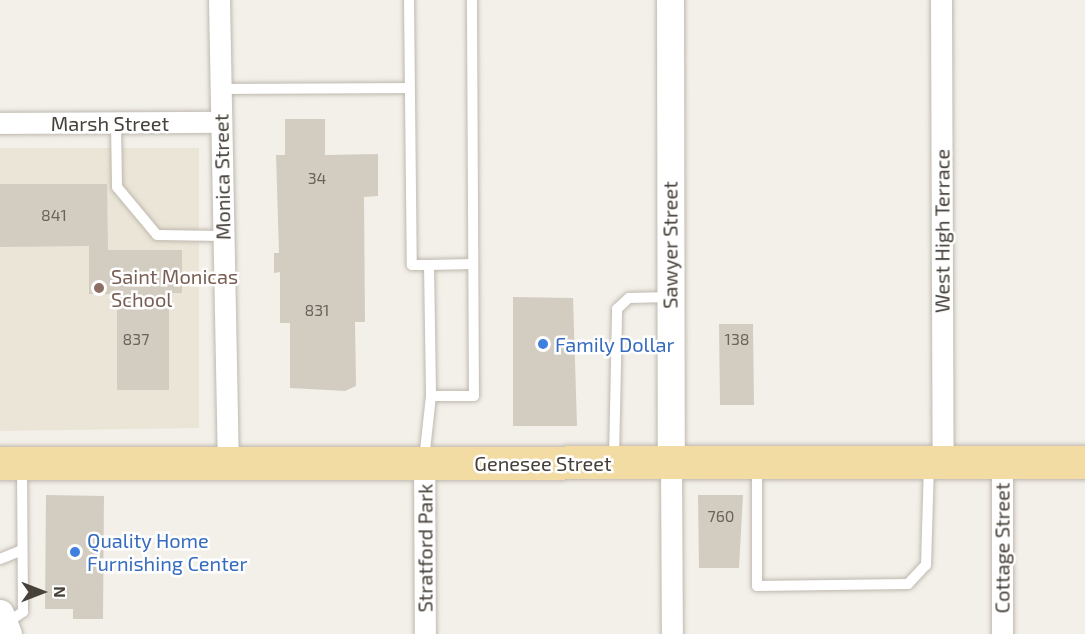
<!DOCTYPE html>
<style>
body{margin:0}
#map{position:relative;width:1085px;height:634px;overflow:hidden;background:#f3f0ea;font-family:"Exo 2",sans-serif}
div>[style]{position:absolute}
.education>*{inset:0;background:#eae5d6}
.building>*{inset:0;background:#d3ccc1}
.roads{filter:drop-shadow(0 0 2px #beb8ae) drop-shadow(0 0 2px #beb8ae)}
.service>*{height:10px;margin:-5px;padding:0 5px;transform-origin:5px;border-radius:5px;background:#fff}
.minor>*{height:21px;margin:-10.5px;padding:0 10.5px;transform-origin:10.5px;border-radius:10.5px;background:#fff}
.tertiary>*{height:27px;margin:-13.5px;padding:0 13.5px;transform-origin:13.5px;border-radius:13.5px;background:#fff}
.primary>*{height:33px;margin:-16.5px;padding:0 16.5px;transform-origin:16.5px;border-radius:16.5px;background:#f2dca4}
.dots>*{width:16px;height:16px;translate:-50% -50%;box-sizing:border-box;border:3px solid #fff;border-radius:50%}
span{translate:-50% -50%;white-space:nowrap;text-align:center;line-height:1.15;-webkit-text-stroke:5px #fff;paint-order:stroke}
.number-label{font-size:16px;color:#69645b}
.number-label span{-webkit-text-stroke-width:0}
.street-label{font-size:20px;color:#464139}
.education-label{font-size:20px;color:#785e54}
.left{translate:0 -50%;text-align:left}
.shop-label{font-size:20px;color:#366cbe}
.north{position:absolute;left:12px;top:562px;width:60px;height:60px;-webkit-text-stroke:4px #fff;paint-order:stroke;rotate:90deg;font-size:16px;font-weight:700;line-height:24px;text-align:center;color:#464139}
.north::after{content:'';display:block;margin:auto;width:21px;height:27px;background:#464139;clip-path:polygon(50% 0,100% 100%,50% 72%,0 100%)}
</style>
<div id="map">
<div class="education">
<div style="clip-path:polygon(0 148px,199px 148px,199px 428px,0 431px)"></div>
</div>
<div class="building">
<div style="clip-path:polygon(285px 119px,325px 119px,325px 155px,378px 154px,378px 196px,364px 197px,365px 322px,355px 322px,356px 386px,345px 391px,290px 388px,290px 323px,280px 323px,280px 272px,274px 273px,274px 253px,279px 253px,276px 155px,285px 155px)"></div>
<div style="clip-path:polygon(0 184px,107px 184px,108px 250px,182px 250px,182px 293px,169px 293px,169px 390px,117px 390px,117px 294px,89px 294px,89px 246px,0 247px)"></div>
<div style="clip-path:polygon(513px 297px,573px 298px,577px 426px,513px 426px)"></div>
<div style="clip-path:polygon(719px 324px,753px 324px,754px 405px,720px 405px)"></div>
<div style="clip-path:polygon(46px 495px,104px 496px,103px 619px,73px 619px,73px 609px,45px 609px)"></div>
<div style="clip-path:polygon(698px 495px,743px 495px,739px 568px,699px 568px)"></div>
</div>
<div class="roads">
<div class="service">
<div style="left:409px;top:0;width:265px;rotate:89.4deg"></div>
<div style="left:412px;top:265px;width:17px"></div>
<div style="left:429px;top:265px;width:131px;rotate:89.1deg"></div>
<div style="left:431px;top:396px;width:63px;rotate:96.3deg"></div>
<div style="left:220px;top:89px;width:190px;rotate:-0.3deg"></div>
<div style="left:116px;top:123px;width:64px;rotate:89.1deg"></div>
<div style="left:117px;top:187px;width:62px;rotate:50.2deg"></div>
<div style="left:157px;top:235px;width:66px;rotate:0.9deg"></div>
<div style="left:429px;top:265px;width:44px;rotate:-1.3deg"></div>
<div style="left:431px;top:396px;width:43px"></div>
<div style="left:474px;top:396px;width:396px;rotate:-90.3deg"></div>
<div style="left:614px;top:458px;width:149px;rotate:-88.8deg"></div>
<div style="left:617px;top:309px;width:16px;rotate:-43deg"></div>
<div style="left:629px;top:298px;width:41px;rotate:-1.4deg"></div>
<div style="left:757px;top:465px;width:121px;rotate:90deg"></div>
<div style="left:757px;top:586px;width:151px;rotate:-0.8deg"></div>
<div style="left:908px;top:584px;width:26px;rotate:-47deg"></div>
<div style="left:926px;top:565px;width:99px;rotate:-88.3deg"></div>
<div style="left:0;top:559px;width:22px;rotate:-22deg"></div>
<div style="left:5px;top:624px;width:22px;rotate:-34deg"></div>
<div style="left:23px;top:612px;width:146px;rotate:-90.4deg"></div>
</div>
<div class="minor">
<div style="left:219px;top:0;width:463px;rotate:88.9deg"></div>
<div style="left:941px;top:0;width:463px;rotate:89.8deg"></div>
<div style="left:0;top:123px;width:221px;rotate:-0.3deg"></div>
<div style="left:1002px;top:462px;width:172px;rotate:90deg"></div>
<div style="left:424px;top:463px;width:171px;rotate:89.7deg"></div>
<div style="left:671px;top:463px;width:171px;rotate:89.7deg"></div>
</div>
<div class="tertiary">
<div style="left:670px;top:0;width:463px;rotate:89.9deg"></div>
<div style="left:0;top:613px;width:22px;rotate:69deg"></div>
</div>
<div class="primary">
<div style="left:0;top:463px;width:1085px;rotate:-0.05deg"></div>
</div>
</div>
<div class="dots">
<div style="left:99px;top:288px;background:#8d6e63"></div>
<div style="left:543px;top:344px;background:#3f7fe0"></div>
<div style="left:75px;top:552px;background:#3f7fe0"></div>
</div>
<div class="number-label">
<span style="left:317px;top:178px">34</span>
<span style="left:54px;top:215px">841</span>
<span style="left:317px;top:310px">831</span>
<span style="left:136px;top:339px">837</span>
<span style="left:737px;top:339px">138</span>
<span style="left:721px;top:516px">760</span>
</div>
<div class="street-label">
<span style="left:110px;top:123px">Marsh Street</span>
<span style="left:222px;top:177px;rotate:-91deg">Monica Street</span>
<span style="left:942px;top:231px;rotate:-90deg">West High Terrace</span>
<span style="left:670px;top:245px;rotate:-90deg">Sawyer Street</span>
<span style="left:543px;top:463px">Genesee Street</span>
<span style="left:425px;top:548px;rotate:-90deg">Stratford Park</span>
<span style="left:1002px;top:548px;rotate:-90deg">Cottage Street</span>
</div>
<div class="education-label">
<span class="left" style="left:111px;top:288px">Saint Monicas<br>School</span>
</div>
<div class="shop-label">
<span class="left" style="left:555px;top:344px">Family Dollar</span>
<span class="left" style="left:87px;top:552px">Quality Home<br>Furnishing Center</span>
</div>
<div class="north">N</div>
</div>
